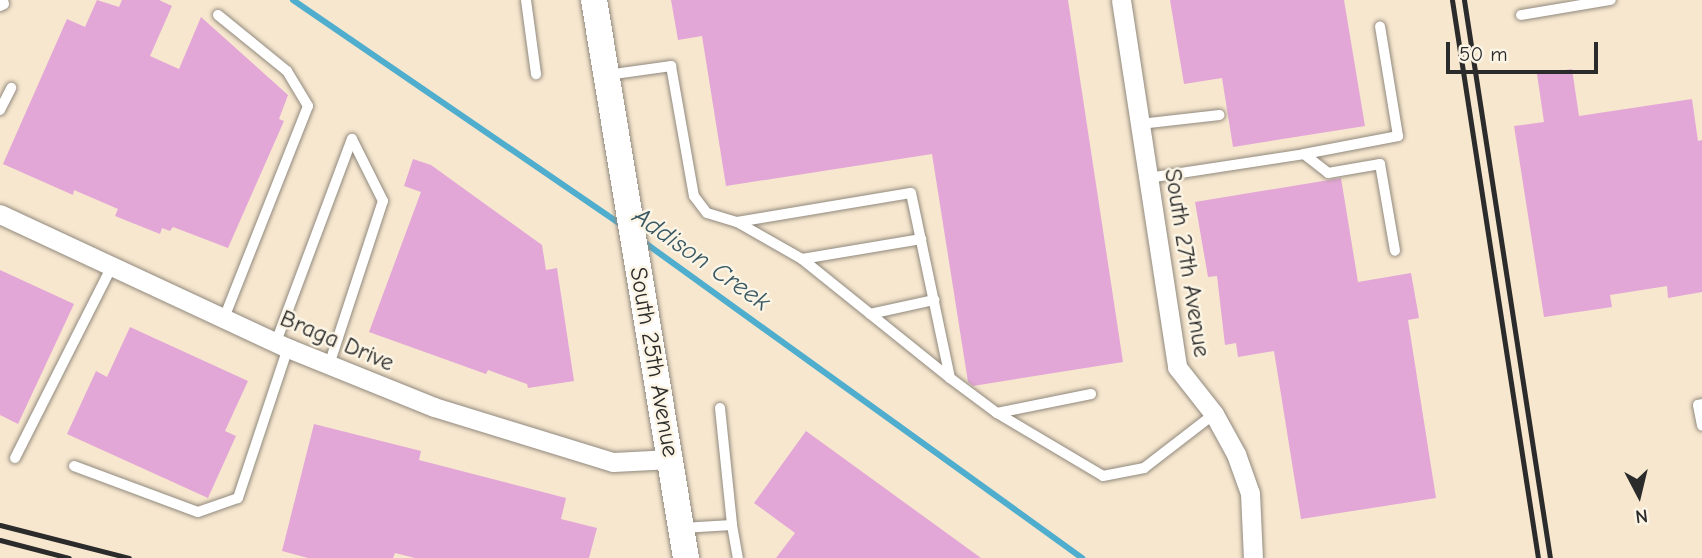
<!DOCTYPE html>
<style>
body{margin:0}
#map{position:relative;width:1702px;height:558px;overflow:hidden;background:#f7e7cf;font-family:"Comic Neue",sans-serif}
div>[style]{position:absolute}
.stream>*{height:6px;margin:-3px;padding:0 3px;transform-origin:3px;border-radius:3px;background:#4fadce}
.building>*{inset:0;background:#e2a7d6}
.roads{filter:drop-shadow(0 0 2px #91897d) drop-shadow(0 0 2px #91897d)}
.lane>*{height:10px;margin:-5px;padding:0 5px;transform-origin:5px;border-radius:5px;background:#fff}
.street>*{height:19px;margin:-9.5px;padding:0 9.5px;transform-origin:9.5px;border-radius:9.5px;background:#fff}
.secondary>*{height:26px;margin:-13px;padding:0 13px;transform-origin:13px;border-radius:13px;background:#fff}
.rail>*{height:5px;margin:-2.5px;padding:0 2.5px;transform-origin:2.5px;border-radius:2.5px;background:#2b2b2b}
span{translate:-50% -50%;white-space:nowrap;text-align:center;line-height:1.15;-webkit-text-stroke:5px #fcf5e5;paint-order:stroke}
.street-label{font-size:24px;color:#2b2b2b}
.water-label{font-size:26px;color:#385864;font-style:italic}
.north{position:absolute;left:1604px;top:460px;width:70px;height:70px;-webkit-text-stroke:5px #fcf5e5;paint-order:stroke;rotate:173deg;font-size:19px;font-weight:700;line-height:28px;text-align:center;color:#2b2b2b}
.north::after{content:'';display:block;margin:auto;width:24px;height:32px;background:#2b2b2b;clip-path:polygon(50% 0,100% 100%,50% 72%,0 100%)}
.scale{position:absolute;left:1446px;top:42px;width:152px;height:32px;box-sizing:border-box;border:4px solid #2b2b2b;border-top:0;padding-left:9px;font-size:21px;line-height:24px;white-space:nowrap;color:#2b2b2b;-webkit-text-stroke:5px #fcf5e5;paint-order:stroke}
</style>
<div id="map">
<div class="stream">
<div style="left:293px;top:0;width:401px;rotate:34.4deg"></div>
<div style="left:641px;top:240px;width:544px;rotate:35.79deg"></div>
</div>
<div class="building">
<div style="clip-path:polygon(97px 0,119px 7px,122px 0,159px 0,172px 6px,150px 56px,179px 69px,201px 17px,288px 95px,279px 119px,284px 121px,228px 248px,173px 227px,170px 231px,162px 228px,160px 234px,115px 216px,118px 209px,74px 190px,73px 195px,3px 164px,67px 19px,85px 27px)"></div>
<div style="clip-path:polygon(671px 0,1068px 0,1123px 362px,973px 386px,968px 382px,932px 154px,726px 186px,702px 36px,678px 40px)"></div>
<div style="clip-path:polygon(1170px 0,1344px 0,1365px 126px,1233px 147px,1222px 78px,1184px 84px)"></div>
<div style="clip-path:polygon(1572px 69px,1579px 116px,1692px 99px,1698px 141px,1702px 140px,1702px 292px,1668px 298px,1667px 286px,1610px 295px,1612px 307px,1544px 317px,1514px 126px,1544px 122px,1537px 74px)"></div>
<div style="clip-path:polygon(413px 159px,431px 165px,542px 245px,546px 270px,557px 268px,574px 381px,528px 388px,527px 384px,488px 370px,486px 374px,369px 332px,421px 192px,404px 186px)"></div>
<div style="clip-path:polygon(1341px 178px,1358px 282px,1411px 273px,1419px 318px,1408px 320px,1436px 498px,1301px 519px,1274px 351px,1238px 357px,1236px 343px,1225px 345px,1217px 276px,1208px 277px,1195px 202px)"></div>
<div style="clip-path:polygon(0 270px,74px 304px,18px 424px,0 415px)"></div>
<div style="clip-path:polygon(130px 327px,248px 381px,225px 431px,236px 436px,208px 498px,67px 434px,96px 371px,107px 377px)"></div>
<div style="clip-path:polygon(314px 424px,421px 451px,419px 460px,566px 498px,561px 519px,597px 528px,589px 558px,415px 558px,395px 553px,393px 558px,308px 558px,282px 551px)"></div>
<div style="clip-path:polygon(806px 431px,981px 558px,776px 558px,795px 533px,754px 503px)"></div>
</div>
<div class="roads">
<div class="lane">
<div style="left:526px;top:0;width:75px;rotate:82.3deg"></div>
<div style="left:0;top:6px;width:4px;rotate:-27deg"></div>
<div style="left:4px;top:4px;width:4px;rotate:-104deg"></div>
<div style="left:218px;top:15px;width:89px;rotate:39.1deg"></div>
<div style="left:287px;top:71px;width:41px;rotate:59deg"></div>
<div style="left:308px;top:106px;width:228px;rotate:111.6deg"></div>
<div style="left:1521px;top:15px;width:91px;rotate:-9.5deg"></div>
<div style="left:607px;top:75px;width:65px;rotate:-8deg"></div>
<div style="left:671px;top:66px;width:132px;rotate:80deg"></div>
<div style="left:694px;top:196px;width:21px;rotate:53deg"></div>
<div style="left:707px;top:213px;width:31px;rotate:17deg"></div>
<div style="left:737px;top:222px;width:176px;rotate:-9.5deg"></div>
<div style="left:911px;top:193px;width:189px;rotate:78.1deg"></div>
<div style="left:950px;top:378px;width:59px;rotate:36.7deg"></div>
<div style="left:997px;top:413px;width:123px;rotate:30.7deg"></div>
<div style="left:1103px;top:476px;width:42px;rotate:-11deg"></div>
<div style="left:1144px;top:468px;width:88px;rotate:-37.6deg"></div>
<div style="left:0;top:110px;width:25px;rotate:-63deg"></div>
<div style="left:1140px;top:124px;width:80px;rotate:-6.5deg"></div>
<div style="left:1304px;top:154px;width:96px;rotate:-10.8deg"></div>
<div style="left:1398px;top:136px;width:111px;rotate:-99.3deg"></div>
<div style="left:1148px;top:178px;width:158px;rotate:-8.7deg"></div>
<div style="left:1304px;top:154px;width:31px;rotate:38deg"></div>
<div style="left:1328px;top:173px;width:53px;rotate:-9.8deg"></div>
<div style="left:1380px;top:164px;width:88px;rotate:80.2deg"></div>
<div style="left:737px;top:222px;width:75px;rotate:29.6deg"></div>
<div style="left:802px;top:259px;width:121px;rotate:-9.5deg"></div>
<div style="left:802px;top:259px;width:190px;rotate:38.8deg"></div>
<div style="left:870px;top:314px;width:66px;rotate:-12.3deg"></div>
<div style="left:276px;top:342px;width:217px;rotate:-69.5deg"></div>
<div style="left:329px;top:365px;width:173px;rotate:-71.8deg"></div>
<div style="left:383px;top:201px;width:69px;rotate:-116.6deg"></div>
<div style="left:1702px;top:404px;width:4px;rotate:166deg"></div>
<div style="left:1698px;top:405px;width:21px;rotate:79deg"></div>
<div style="left:720px;top:408px;width:118px;rotate:84.1deg"></div>
<div style="left:997px;top:413px;width:96px;rotate:-11.4deg"></div>
<div style="left:15px;top:458px;width:215px;rotate:-63.2deg"></div>
<div style="left:74px;top:466px;width:132px;rotate:20.4deg"></div>
<div style="left:198px;top:512px;width:42px;rotate:-19.3deg"></div>
<div style="left:238px;top:498px;width:158px;rotate:-71.6deg"></div>
<div style="left:682px;top:528px;width:50px;rotate:-3.4deg"></div>
<div style="left:732px;top:525px;width:34px;rotate:80deg"></div>
</div>
<div class="street">
<div style="left:1121px;top:0;width:371px;rotate:81.3deg"></div>
<div style="left:1177px;top:367px;width:60px;rotate:51.8deg"></div>
<div style="left:1214px;top:414px;width:46px;rotate:61.2deg"></div>
<div style="left:1236px;top:454px;width:41px;rotate:70.3deg"></div>
<div style="left:1250px;top:493px;width:65px;rotate:87.4deg"></div>
<div style="left:0;top:214px;width:318px;rotate:25deg"></div>
<div style="left:288px;top:348px;width:157px;rotate:22deg"></div>
<div style="left:434px;top:407px;width:187px;rotate:17.1deg"></div>
<div style="left:613px;top:462px;width:58px;rotate:-3deg"></div>
</div>
<div class="secondary">
<div style="left:594px;top:0;width:566px;rotate:80.64deg"></div>
</div>
</div>
<div class="rail">
<div style="left:1452px;top:0;width:565px;rotate:81.24deg"></div>
<div style="left:1464px;top:0;width:565px;rotate:81.24deg"></div>
<div style="left:0;top:525px;width:133px;rotate:14.3deg"></div>
<div style="left:0;top:540px;width:71px;rotate:14.6deg"></div>
</div>
<div class="street-label">
<span style="left:1187px;top:263px;rotate:81deg">South 27th Avenue</span>
<span style="left:337px;top:341px;rotate:23deg">Braga Drive</span>
<span style="left:654px;top:362px;rotate:80deg">South 25th Avenue</span>
</div>
<div class="water-label">
<span style="left:701px;top:260px;rotate:35deg">Addison Creek</span>
</div>
<div class="north">N</div>
<div class="scale">50 m</div>
</div>
